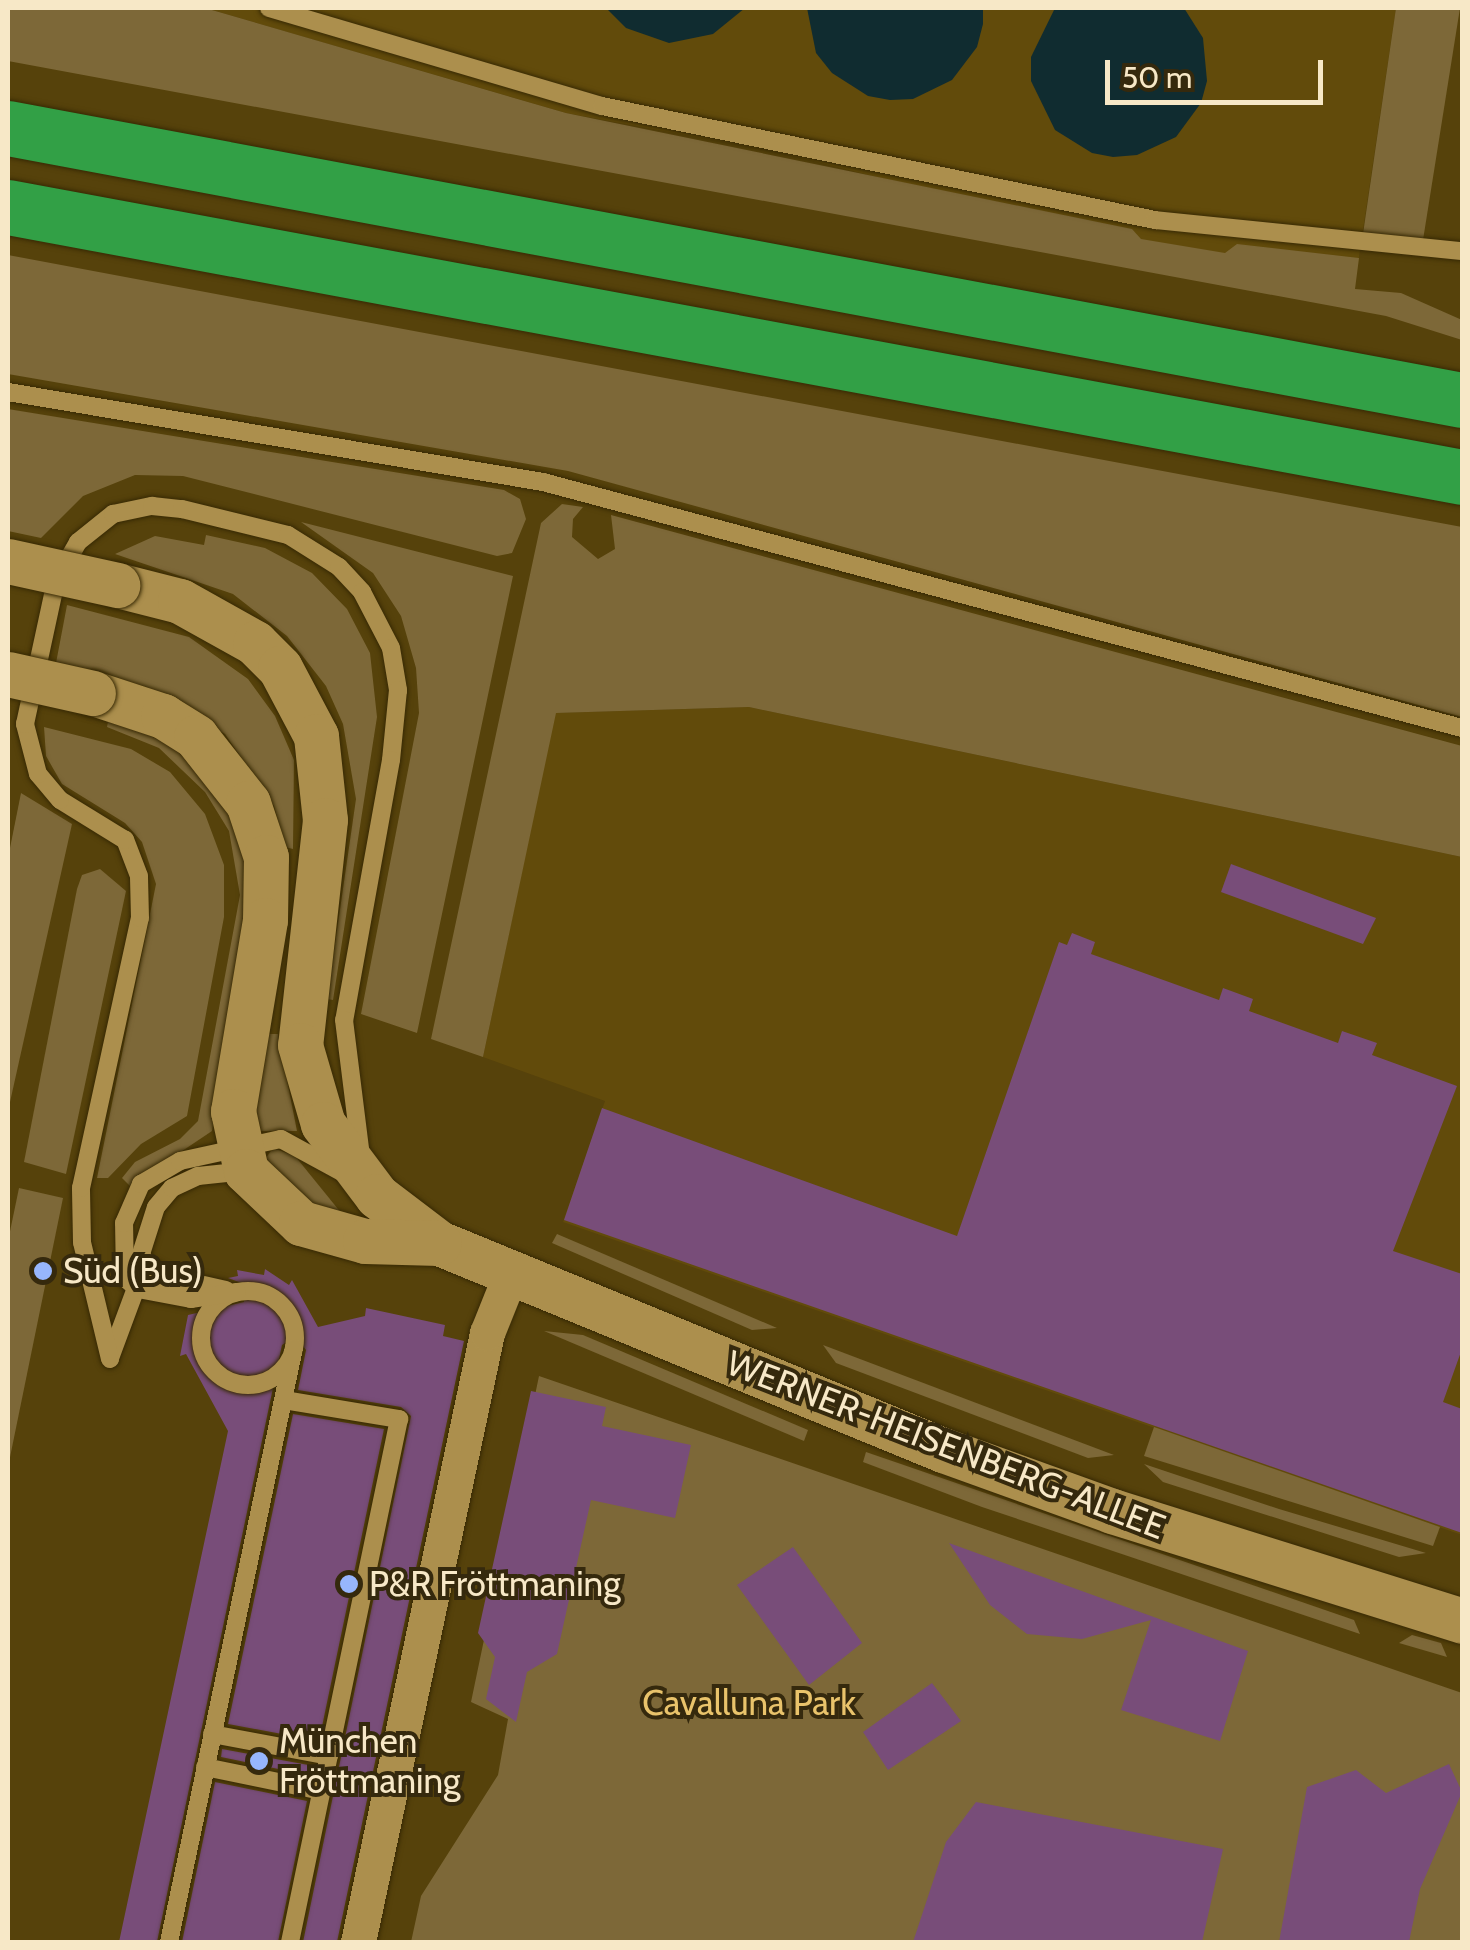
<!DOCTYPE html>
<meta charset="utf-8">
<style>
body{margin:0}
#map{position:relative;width:1470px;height:1950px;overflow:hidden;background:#56420b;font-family:Cabin,sans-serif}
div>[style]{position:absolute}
.built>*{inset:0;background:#624b0b}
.green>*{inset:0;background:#7d6838}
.water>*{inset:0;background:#102c30}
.building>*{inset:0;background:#784d79}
.roads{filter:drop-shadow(0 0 2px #372904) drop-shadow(0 0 2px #372904)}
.service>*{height:18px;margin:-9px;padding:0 9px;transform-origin:9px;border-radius:9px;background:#ac8f4d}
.service>.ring{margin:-9px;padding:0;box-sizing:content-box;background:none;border:18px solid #ac8f4d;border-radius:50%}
.minor>*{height:35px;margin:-17.5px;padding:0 17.5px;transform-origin:17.5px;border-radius:17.5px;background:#ac8f4d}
.tertiary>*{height:45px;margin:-22.5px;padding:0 22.5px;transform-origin:22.5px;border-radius:22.5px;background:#ac8f4d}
.motorway>*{height:55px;margin:-27.5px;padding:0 27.5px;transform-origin:27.5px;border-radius:27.5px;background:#32a046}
.bridges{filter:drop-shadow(0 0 2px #372904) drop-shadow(0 0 2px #372904)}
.tertiary-bridge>*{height:45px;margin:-22.5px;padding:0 22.5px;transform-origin:22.5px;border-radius:22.5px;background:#ac8f4d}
.dots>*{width:28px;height:28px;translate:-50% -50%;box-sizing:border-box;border:5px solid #35290d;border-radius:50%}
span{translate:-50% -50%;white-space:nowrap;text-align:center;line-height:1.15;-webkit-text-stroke:8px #35290d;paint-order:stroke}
.poi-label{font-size:35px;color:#f7e8c7}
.left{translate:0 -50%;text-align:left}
.street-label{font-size:35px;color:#f7e8c7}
.park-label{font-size:35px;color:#e9c36b}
.frame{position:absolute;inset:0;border:10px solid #f7e8c7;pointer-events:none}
.scale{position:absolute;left:1105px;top:60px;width:218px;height:45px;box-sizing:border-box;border:5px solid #f7e8c7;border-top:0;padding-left:12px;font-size:30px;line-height:35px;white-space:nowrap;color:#f7e8c7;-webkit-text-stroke:8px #35290d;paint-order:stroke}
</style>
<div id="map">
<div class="built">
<div style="clip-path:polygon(205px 8px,1396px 8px,1354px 290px,1312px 286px,777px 152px,566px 113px)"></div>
<div style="clip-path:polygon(749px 707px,1462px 857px,1462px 1535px,563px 1222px,605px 1101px,483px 1057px,555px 713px)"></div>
</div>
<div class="green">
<div style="clip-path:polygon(8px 8px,205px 8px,566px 113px,1132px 229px,1141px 239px,1225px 253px,1237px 244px,1359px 258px,1355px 289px,1401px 293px,1462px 320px,1462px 340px,1386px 316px,8px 61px)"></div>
<div style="clip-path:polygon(1396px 8px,1460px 8px,1423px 240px,1363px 234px)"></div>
<div style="clip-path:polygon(8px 255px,1462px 527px,1462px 717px,568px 471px,8px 374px)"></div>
<div style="clip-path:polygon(8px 409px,504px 490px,520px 499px,526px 519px,512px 553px,497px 556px,183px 476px,135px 475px,83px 496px,41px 538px,8px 531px)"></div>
<div style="clip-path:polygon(562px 504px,583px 507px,573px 519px,572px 537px,598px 559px,615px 549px,611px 515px,1462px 746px,1462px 857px,749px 707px,556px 713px,483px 1057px,431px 1039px,541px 523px)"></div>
<div style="clip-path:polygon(301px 522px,513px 576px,417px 1033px,361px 1014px,419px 713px,416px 668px,401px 616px,373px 573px)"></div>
<div style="clip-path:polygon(206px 535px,265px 548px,312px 573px,347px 609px,370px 653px,377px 717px,333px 1000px,327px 999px,356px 799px,343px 724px,326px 686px,287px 636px,233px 594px,115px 554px,155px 536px,204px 545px)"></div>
<div style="clip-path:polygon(67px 605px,189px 637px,248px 679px,275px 716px,294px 760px,293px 849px,285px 847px,274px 806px,225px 734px,147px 687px,56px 663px)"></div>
<div style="clip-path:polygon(109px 716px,183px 751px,228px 803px,251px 872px,212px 1131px,130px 1186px,122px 1178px,135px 1162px,180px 1139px,198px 1121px,240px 895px,229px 831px,205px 792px,159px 748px,107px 727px)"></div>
<div style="clip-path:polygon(44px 727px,131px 749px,170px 772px,205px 814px,224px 865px,224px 917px,187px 1116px,141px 1144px,108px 1178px,97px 1178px,156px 884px,142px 842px,125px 823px,62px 784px,46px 756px)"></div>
<div style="clip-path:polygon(21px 793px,72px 824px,8px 1111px,8px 858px)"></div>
<div style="clip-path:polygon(100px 869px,126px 891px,66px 1174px,24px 1162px,77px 889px,82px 875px)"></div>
<div style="clip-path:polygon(260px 1034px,278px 1034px,297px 1131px,254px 1131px)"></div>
<div style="clip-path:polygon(273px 1148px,295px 1156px,342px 1214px,318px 1214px,263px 1162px)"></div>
<div style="clip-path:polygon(19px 1188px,63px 1198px,8px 1467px,8px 1241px)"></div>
<div style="clip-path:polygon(557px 1234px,777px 1328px,752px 1330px,552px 1243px)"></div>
<div style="clip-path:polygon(544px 1331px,583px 1335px,808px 1430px,804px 1441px)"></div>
<div style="clip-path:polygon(823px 1345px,1114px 1455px,1088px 1458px,836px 1363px)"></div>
<div style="clip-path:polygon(539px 1376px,1462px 1693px,1462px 1942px,411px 1942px,421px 1896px,498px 1775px,508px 1719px,471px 1702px)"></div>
<div style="clip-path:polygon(1154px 1427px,1440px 1527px,1433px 1546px,1144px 1456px)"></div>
<div style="clip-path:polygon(866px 1452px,1354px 1620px,1360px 1634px,982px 1507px,863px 1462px)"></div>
<div style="clip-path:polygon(1144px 1464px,1279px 1509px,1426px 1553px,1399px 1557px,1163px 1482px)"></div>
<div style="clip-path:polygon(1412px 1635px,1441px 1643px,1447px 1657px,1399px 1643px)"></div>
</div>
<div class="water">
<div style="clip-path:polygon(606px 8px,745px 8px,713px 34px,669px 43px,626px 28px)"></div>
<div style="clip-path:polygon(807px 8px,983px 8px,983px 24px,977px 47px,952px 80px,913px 99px,890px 100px,868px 96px,832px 73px,816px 53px)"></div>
<div style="clip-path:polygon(1055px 8px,1184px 8px,1203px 38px,1207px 81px,1201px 103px,1176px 137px,1137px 155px,1113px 157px,1092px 153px,1055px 130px,1031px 81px,1031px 57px)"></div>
</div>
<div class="building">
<div style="clip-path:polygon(1231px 864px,1376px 918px,1363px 944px,1221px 892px)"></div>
<div style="clip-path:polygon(1072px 933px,1095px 942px,1091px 954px,1219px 1000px,1223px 988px,1253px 999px,1249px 1011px,1338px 1043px,1342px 1031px,1377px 1043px,1372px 1055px,1457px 1086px,1393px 1251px,1462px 1274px,1462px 1349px,1443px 1402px,1462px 1409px,1462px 1533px,564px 1220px,602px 1108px,957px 1236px,1059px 942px,1067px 945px)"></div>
<div style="clip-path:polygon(265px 1269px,289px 1285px,292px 1280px,318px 1327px,365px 1316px,366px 1308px,445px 1325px,443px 1336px,464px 1341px,337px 1942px,303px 1942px,411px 1416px,401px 1407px,298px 1390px,306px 1350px,296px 1336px,282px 1345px,157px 1942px,119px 1942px,228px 1431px,186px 1354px,180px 1356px,188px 1315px,244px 1302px,247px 1285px,228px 1278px,238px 1276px,237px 1270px,264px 1275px)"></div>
<div style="clip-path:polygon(531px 1391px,606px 1407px,602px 1426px,691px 1445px,675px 1518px,591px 1500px,557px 1654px,527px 1672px,516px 1722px,486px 1699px,495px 1657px,478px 1633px)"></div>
<div style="clip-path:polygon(293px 1414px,384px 1429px,319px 1741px,228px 1724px)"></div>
<div style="clip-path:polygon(949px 1543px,1248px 1651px,1220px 1741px,1121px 1710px,1151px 1620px,1082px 1639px,1027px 1634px,990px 1605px)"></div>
<div style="clip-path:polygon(793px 1547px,862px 1643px,809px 1685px,737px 1585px)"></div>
<div style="clip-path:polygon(932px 1683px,961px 1721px,888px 1770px,863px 1732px)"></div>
<div style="clip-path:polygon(222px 1749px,314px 1766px,312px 1776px,221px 1757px)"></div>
<div style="clip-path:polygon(1449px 1764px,1462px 1792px,1420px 1889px,1409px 1942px,1279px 1942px,1307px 1787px,1356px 1770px,1386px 1793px)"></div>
<div style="clip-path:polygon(215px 1782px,307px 1801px,278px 1942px,182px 1942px)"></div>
<div style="clip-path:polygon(976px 1802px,1223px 1849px,1202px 1942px,913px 1942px,946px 1842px)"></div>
</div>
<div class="roads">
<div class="service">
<div style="left:269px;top:8px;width:347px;rotate:16.4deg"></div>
<div style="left:602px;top:106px;width:565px;rotate:11.65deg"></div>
<div style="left:1155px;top:220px;width:309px;rotate:5.8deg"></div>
<div style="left:8px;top:392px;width:543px;rotate:9.55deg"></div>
<div style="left:543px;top:482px;width:951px;rotate:14.99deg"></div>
<div style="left:226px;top:1290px;width:59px;rotate:-167.4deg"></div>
<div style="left:168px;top:1277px;width:24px;rotate:-152deg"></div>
<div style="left:147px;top:1266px;width:13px;rotate:-117deg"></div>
<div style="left:141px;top:1254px;width:49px;rotate:-72.3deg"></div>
<div style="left:156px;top:1207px;width:25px;rotate:-50deg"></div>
<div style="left:172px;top:1188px;width:29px;rotate:-25deg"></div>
<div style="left:198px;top:1176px;width:48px;rotate:-5.9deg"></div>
<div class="ring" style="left:201px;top:1291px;width:76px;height:76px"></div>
<div style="left:237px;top:1292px;width:47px;rotate:171.3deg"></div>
<div style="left:191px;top:1299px;width:54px;rotate:-169.3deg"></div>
<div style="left:138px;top:1289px;width:17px;rotate:-140deg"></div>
<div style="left:125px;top:1278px;width:55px;rotate:-91deg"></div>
<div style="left:124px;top:1223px;width:43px;rotate:-66.4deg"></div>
<div style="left:141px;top:1184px;width:45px;rotate:-30.5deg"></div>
<div style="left:180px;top:1161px;width:103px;rotate:-12.3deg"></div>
<div style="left:281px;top:1139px;width:77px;rotate:28.6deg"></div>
<div style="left:110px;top:1358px;width:83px;rotate:-69.6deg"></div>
<div style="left:110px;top:1359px;width:120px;rotate:-103.5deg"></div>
<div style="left:82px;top:1242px;width:54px;rotate:-91.1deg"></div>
<div style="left:81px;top:1188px;width:276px;rotate:-77.7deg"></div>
<div style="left:140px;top:918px;width:42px;rotate:-91.4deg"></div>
<div style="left:139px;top:876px;width:39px;rotate:-111deg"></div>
<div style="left:125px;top:840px;width:76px;rotate:-148.4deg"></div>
<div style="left:60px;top:800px;width:34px;rotate:-130deg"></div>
<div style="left:38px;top:774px;width:52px;rotate:-104.6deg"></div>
<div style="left:25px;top:724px;width:146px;rotate:-77.8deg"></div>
<div style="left:56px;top:581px;width:45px;rotate:-60.6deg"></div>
<div style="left:78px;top:542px;width:45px;rotate:-38.7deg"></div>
<div style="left:113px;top:514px;width:40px;rotate:-12deg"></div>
<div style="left:152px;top:506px;width:30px;rotate:6deg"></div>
<div style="left:182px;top:509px;width:109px;rotate:13.8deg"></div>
<div style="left:288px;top:535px;width:60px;rotate:32.1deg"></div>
<div style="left:339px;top:567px;width:34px;rotate:47deg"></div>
<div style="left:362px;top:592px;width:63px;rotate:62.6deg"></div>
<div style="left:391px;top:648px;width:43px;rotate:80.5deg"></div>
<div style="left:398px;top:690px;width:70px;rotate:95.7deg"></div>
<div style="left:391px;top:760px;width:264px;rotate:100.2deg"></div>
<div style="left:344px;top:1020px;width:138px;rotate:82.9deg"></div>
<div style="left:284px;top:1400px;width:117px;rotate:9.4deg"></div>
<div style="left:399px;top:1419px;width:534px;rotate:101.77deg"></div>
<div style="left:212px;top:1734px;width:119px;rotate:10.6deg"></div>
<div style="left:205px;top:1767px;width:119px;rotate:11.6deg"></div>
<div style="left:169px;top:1942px;width:607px;rotate:-78.12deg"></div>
</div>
<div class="minor">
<div style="left:358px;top:1942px;width:623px;rotate:-78.04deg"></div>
<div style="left:487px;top:1333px;width:65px;rotate:-68.2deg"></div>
</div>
<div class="tertiary">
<div style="left:117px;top:585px;width:65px;rotate:14.3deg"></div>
<div style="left:180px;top:601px;width:86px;rotate:29.2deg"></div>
<div style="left:255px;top:643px;width:35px;rotate:45deg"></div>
<div style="left:280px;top:668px;width:77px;rotate:62.1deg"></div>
<div style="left:316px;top:736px;width:84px;rotate:83.9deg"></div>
<div style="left:325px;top:820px;width:226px;rotate:96.3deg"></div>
<div style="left:300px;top:1045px;width:82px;rotate:73.8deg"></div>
<div style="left:323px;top:1124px;width:90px;rotate:53.1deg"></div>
<div style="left:377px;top:1196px;width:78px;rotate:37.2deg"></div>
<div style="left:439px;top:1243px;width:545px;rotate:22.33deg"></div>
<div style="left:943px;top:1450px;width:180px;rotate:19.8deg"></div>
<div style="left:1112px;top:1511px;width:367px;rotate:17.4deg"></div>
<div style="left:93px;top:693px;width:74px;rotate:18.2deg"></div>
<div style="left:163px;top:716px;width:39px;rotate:32deg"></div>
<div style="left:196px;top:737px;width:84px;rotate:51.8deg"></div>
<div style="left:248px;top:803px;width:57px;rotate:71.6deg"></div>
<div style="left:266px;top:857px;width:63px;rotate:90.9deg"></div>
<div style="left:265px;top:920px;width:194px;rotate:99.5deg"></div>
<div style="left:233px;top:1111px;width:61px;rotate:77.8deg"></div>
<div style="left:246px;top:1171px;width:76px;rotate:43.4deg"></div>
<div style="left:301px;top:1223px;width:66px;rotate:15.7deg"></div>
<div style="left:365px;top:1241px;width:74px;rotate:1.5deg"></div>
</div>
<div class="motorway">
<div style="left:8px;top:128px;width:1479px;rotate:10.6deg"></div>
<div style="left:8px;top:207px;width:1479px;rotate:10.52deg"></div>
</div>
</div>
<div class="bridges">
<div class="tertiary-bridge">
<div style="left:8px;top:561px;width:112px;rotate:12.4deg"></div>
<div style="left:8px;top:674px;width:87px;rotate:12.6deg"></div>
</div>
</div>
<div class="dots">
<div style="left:43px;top:1271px;background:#97b6fd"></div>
<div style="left:349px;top:1584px;background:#97b6fd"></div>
<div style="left:259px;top:1761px;background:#97b6fd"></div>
</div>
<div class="poi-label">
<span class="left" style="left:63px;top:1271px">Süd (Bus)</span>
<span class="left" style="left:369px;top:1584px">P&amp;R Fröttmaning</span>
<span class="left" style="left:279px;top:1761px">München<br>Fröttmaning</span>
</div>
<div class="street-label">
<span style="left:946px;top:1445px;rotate:21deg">WERNER-HEISENBERG-ALLEE</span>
</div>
<div class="park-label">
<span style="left:749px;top:1703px">Cavalluna Park</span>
</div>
<div class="frame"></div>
<div class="scale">50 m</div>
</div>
